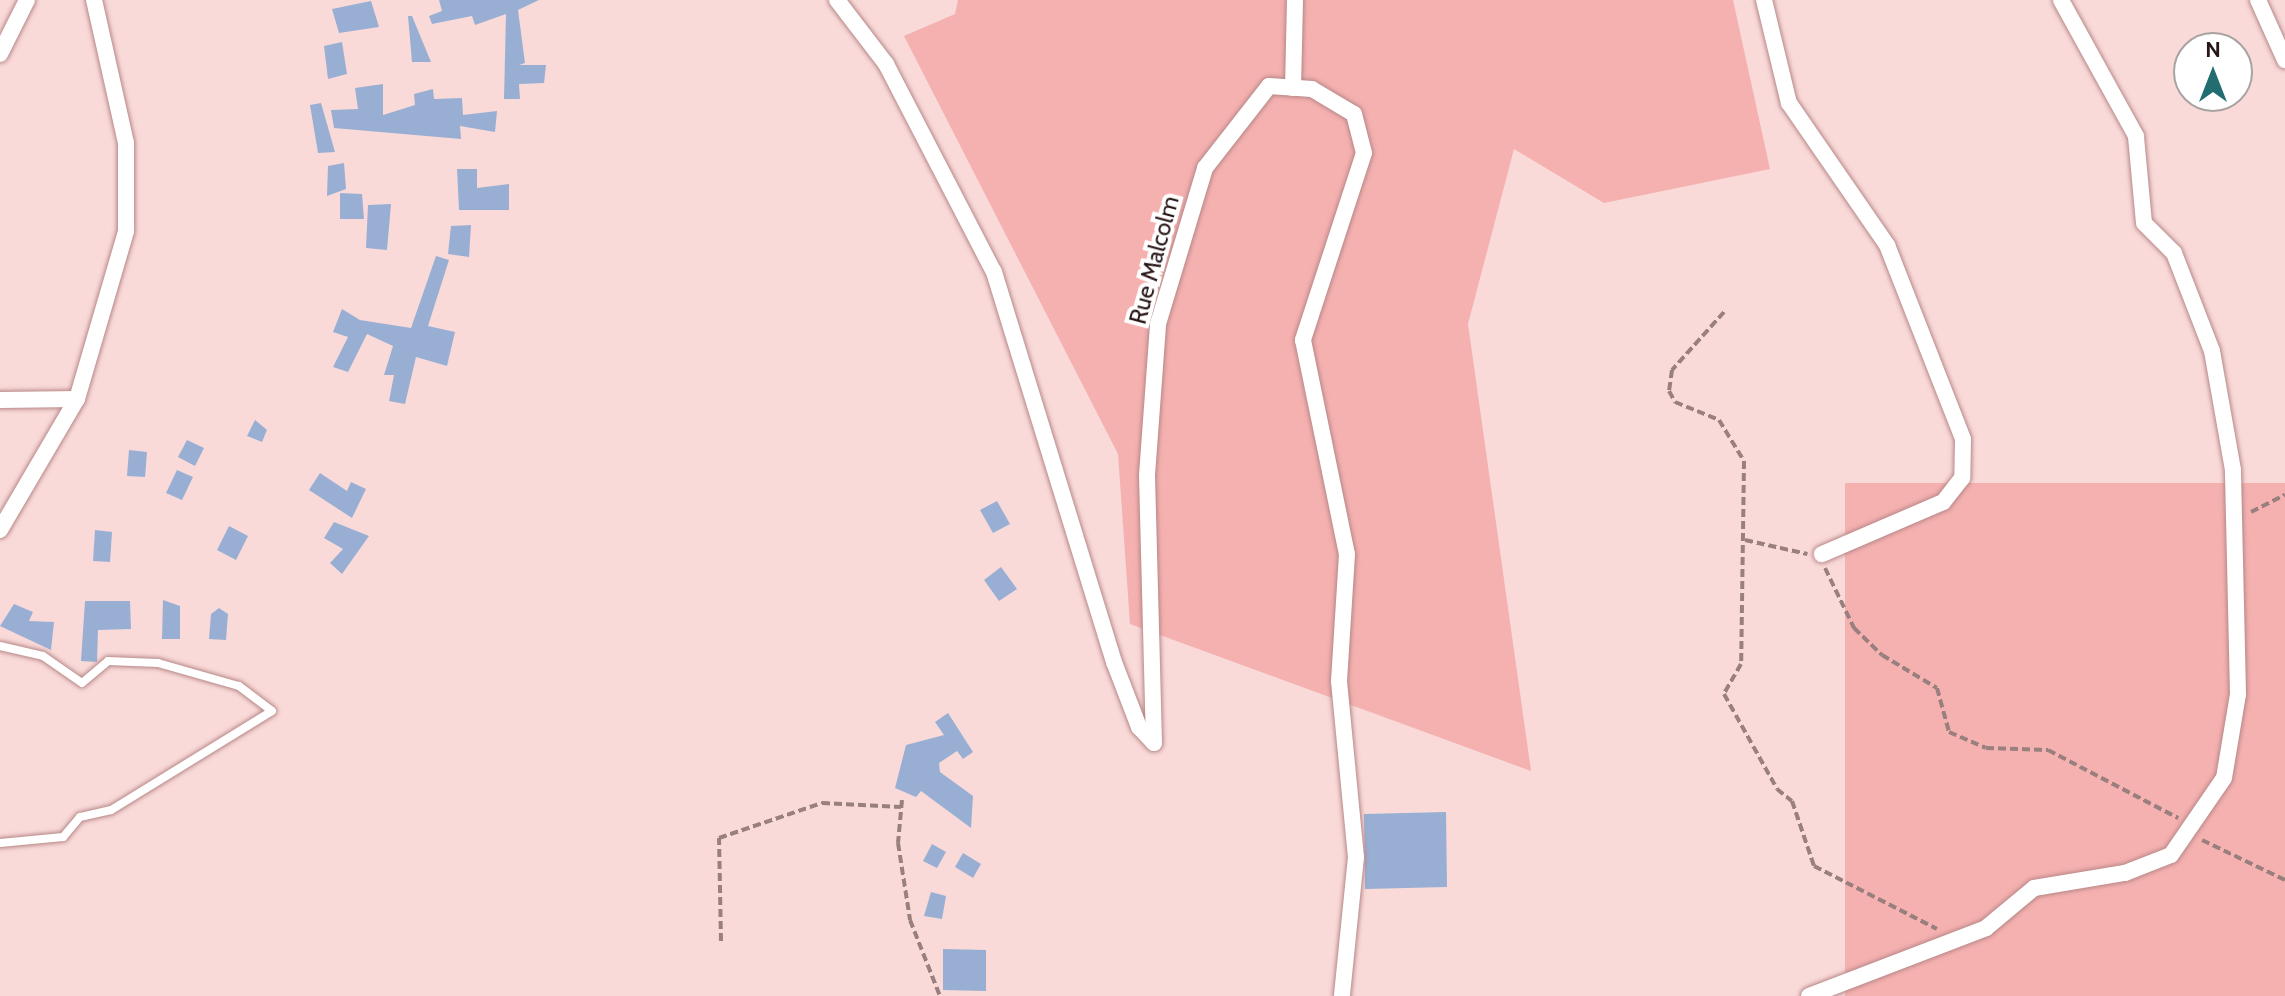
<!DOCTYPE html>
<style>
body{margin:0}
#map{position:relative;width:2285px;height:996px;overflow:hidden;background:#f9dad9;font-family:Cabin,sans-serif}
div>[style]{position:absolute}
.green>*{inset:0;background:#f5b1b0}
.building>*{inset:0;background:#98afd3}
.path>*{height:4px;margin-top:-2px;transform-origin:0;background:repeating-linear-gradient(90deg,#99807f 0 8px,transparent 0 12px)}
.roads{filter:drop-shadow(0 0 2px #b78787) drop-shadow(0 0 2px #b78787)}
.lane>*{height:8px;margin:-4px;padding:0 4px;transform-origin:4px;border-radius:4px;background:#fff}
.street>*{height:16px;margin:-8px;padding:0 8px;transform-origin:8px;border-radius:8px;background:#fff}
span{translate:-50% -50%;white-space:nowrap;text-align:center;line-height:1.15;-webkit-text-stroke:8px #fff;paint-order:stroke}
.street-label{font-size:24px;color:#291717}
.north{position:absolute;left:2173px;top:32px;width:80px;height:80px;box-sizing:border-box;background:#fff;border:2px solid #a9a2a2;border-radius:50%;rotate:0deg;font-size:22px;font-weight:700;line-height:32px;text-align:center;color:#291717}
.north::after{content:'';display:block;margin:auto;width:28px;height:36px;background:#216d70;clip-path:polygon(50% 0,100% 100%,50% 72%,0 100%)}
</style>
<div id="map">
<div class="green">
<div style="clip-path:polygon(958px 0,1733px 0,1770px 169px,1604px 203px,1514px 149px,1468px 324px,1531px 771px,1130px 624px,1118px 454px,904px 36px,955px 14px)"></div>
<div style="clip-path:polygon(1845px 483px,2285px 483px,2285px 996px,1845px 996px)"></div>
</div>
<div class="building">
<div style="clip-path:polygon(439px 0,539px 0,518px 10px,525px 63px,519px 65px,546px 65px,544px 83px,519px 84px,520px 99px,504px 99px,506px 14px,475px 25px,472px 16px,432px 24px,429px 16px,442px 11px)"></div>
<div style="clip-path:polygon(371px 1px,379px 27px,339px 33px,332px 9px)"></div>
<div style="clip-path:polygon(408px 16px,412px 16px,431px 62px,412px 62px)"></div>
<div style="clip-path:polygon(342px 42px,347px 74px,328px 79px,324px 46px)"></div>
<div style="clip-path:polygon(383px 84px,383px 115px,415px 105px,414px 94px,433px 89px,434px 99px,462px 98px,463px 115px,497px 111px,495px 132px,460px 126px,461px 139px,334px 128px,331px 110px,358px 109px,355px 88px)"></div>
<div style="clip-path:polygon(321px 103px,335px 152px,318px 153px,310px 105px)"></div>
<div style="clip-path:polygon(344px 163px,346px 189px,327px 196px,328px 166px)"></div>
<div style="clip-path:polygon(457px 169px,477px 169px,477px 188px,509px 184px,509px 210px,459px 210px)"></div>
<div style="clip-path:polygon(340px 193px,362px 194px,364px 219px,340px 219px)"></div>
<div style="clip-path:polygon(391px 204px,387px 250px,366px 248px,368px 205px)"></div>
<div style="clip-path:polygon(471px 225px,469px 257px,448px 254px,451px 226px)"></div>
<div style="clip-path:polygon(436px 256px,449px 260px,428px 326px,455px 332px,447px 366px,416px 357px,405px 404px,389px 401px,394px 375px,384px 375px,393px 346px,367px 334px,348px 372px,333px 367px,348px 337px,333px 332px,342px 309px,360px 320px,411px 328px)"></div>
<div style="clip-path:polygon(255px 420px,267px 430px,262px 442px,247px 436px)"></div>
<div style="clip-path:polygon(187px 440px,204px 448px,195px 466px,178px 457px)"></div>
<div style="clip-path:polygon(129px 450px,147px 452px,145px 477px,127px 476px)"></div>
<div style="clip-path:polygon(177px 470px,193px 477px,182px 500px,166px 493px)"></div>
<div style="clip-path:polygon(320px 473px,347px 491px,351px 482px,366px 489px,352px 518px,309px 490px)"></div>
<div style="clip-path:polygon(997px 501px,1010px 524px,993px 533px,980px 510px)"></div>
<div style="clip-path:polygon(334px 522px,369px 536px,342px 574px,330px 563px,343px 549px,324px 538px)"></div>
<div style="clip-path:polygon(229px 526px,248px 536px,236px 560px,217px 550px)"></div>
<div style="clip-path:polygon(95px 530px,112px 532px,110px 562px,93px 561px)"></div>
<div style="clip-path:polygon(1001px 567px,1017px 589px,999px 601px,984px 580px)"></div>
<div style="clip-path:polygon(163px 600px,180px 606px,180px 639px,162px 639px)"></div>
<div style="clip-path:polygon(85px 601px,130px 601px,131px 629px,98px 630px,97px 662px,81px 661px)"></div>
<div style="clip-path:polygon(14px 604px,33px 612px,29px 621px,54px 622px,51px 650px,0 626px)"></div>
<div style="clip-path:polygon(219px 608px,228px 614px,226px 640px,209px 639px,211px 614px)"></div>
<div style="clip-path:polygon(948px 713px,973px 752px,963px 759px,957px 751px,939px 763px,940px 772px,973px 796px,971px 828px,921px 791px,916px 797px,895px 788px,906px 745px,944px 735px,935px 722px)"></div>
<div style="clip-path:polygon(1446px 812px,1447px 887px,1365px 889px,1364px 814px)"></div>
<div style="clip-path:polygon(932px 844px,946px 852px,937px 868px,923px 861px)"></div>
<div style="clip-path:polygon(963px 853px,981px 864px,973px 878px,955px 867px)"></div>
<div style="clip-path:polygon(931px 892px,946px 896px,942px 919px,924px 916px)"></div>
<div style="clip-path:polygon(943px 949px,986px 950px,986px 991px,943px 990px)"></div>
</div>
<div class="path">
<div style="left:1724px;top:312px;width:78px;rotate:131.9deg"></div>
<div style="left:1672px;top:370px;width:21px;rotate:98deg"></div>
<div style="left:1669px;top:391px;width:13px;rotate:61deg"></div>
<div style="left:1675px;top:402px;width:48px;rotate:22.2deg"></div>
<div style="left:1719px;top:420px;width:48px;rotate:58.6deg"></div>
<div style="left:1744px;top:461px;width:203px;rotate:90.8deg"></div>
<div style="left:1741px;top:664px;width:34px;rotate:120deg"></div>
<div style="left:1724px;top:694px;width:109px;rotate:60.8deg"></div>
<div style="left:1777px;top:789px;width:19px;rotate:39deg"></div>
<div style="left:1792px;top:801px;width:69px;rotate:71.3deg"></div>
<div style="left:1814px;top:866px;width:138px;rotate:27.1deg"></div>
<div style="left:2251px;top:512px;width:38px;rotate:-27deg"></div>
<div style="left:1745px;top:540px;width:64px;rotate:12.7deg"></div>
<div style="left:1825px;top:568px;width:67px;rotate:64.2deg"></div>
<div style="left:1854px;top:628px;width:39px;rotate:44deg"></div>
<div style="left:1882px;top:655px;width:64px;rotate:31deg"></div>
<div style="left:1937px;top:688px;width:46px;rotate:74.7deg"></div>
<div style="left:1949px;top:732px;width:40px;rotate:23.4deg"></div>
<div style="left:1986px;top:748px;width:62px;rotate:1.8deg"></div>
<div style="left:2048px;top:750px;width:147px;rotate:27.6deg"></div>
<div style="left:902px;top:800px;width:43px;rotate:95.3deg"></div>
<div style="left:898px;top:843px;width:78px;rotate:81.1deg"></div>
<div style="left:910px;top:920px;width:82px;rotate:68.5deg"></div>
<div style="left:2202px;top:840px;width:92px;rotate:25.7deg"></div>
<div style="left:721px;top:941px;width:103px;rotate:-91.1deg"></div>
<div style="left:719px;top:838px;width:109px;rotate:-18.8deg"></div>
<div style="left:822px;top:803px;width:79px;rotate:2.9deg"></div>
</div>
<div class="roads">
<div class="lane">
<div style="left:0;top:646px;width:44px;rotate:13.1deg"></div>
<div style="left:43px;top:656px;width:47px;rotate:34.7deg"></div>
<div style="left:82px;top:683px;width:34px;rotate:-40deg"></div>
<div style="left:108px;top:661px;width:50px;rotate:2.3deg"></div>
<div style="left:158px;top:663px;width:84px;rotate:15.9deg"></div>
<div style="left:239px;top:686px;width:41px;rotate:37.1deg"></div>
<div style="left:272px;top:711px;width:189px;rotate:148.4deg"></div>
<div style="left:111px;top:810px;width:32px;rotate:167deg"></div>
<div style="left:80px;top:817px;width:26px;rotate:130deg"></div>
<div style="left:63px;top:837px;width:63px;rotate:174.6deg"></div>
</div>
<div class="street">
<div style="left:837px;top:0;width:81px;rotate:52.6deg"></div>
<div style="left:886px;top:64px;width:234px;rotate:62.6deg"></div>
<div style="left:994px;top:272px;width:408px;rotate:72.9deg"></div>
<div style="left:1114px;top:662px;width:70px;rotate:69deg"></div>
<div style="left:1139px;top:727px;width:22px;rotate:47deg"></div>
<div style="left:1154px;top:743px;width:268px;rotate:-91.5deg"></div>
<div style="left:1147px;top:475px;width:151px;rotate:-85.8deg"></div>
<div style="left:1158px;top:324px;width:163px;rotate:-73.2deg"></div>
<div style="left:1205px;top:168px;width:104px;rotate:-52deg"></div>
<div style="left:1269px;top:86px;width:43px;rotate:4deg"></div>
<div style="left:1312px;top:89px;width:49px;rotate:30.8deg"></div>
<div style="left:1354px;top:114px;width:40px;rotate:75.6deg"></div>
<div style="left:1364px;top:153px;width:197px;rotate:108.1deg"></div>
<div style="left:1303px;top:340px;width:218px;rotate:78.4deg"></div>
<div style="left:1347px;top:554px;width:127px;rotate:93.6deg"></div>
<div style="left:1339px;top:681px;width:177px;rotate:84.5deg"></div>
<div style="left:1356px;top:857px;width:140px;rotate:95.8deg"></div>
<div style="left:1764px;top:0;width:106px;rotate:76.4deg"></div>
<div style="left:1789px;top:103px;width:173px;rotate:55.4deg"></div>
<div style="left:1887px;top:245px;width:208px;rotate:68.6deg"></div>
<div style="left:1963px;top:439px;width:39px;rotate:91deg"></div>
<div style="left:1962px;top:478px;width:31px;rotate:128deg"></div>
<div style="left:1943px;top:502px;width:132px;rotate:156.7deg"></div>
<div style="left:2258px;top:0;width:66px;rotate:65.8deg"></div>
<div style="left:0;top:54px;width:60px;rotate:-63.4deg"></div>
<div style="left:1293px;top:88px;width:88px;rotate:-88.7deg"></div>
<div style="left:0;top:400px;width:77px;rotate:-0.7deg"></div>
<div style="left:0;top:530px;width:152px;rotate:-59.6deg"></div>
<div style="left:77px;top:399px;width:175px;rotate:-73.7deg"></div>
<div style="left:126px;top:231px;width:88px;rotate:-90deg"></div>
<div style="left:126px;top:143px;width:147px;rotate:-102.6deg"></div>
<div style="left:1809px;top:996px;width:190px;rotate:-21deg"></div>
<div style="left:1986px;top:928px;width:62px;rotate:-39.8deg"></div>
<div style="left:2034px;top:888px;width:92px;rotate:-9.4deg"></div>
<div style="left:2125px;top:873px;width:49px;rotate:-21.4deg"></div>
<div style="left:2171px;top:855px;width:93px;rotate:-55.5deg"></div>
<div style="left:2224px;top:778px;width:85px;rotate:-80.5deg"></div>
<div style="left:2238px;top:694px;width:224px;rotate:-91.3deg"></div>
<div style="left:2233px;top:470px;width:121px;rotate:-100deg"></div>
<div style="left:2212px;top:351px;width:105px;rotate:-111.2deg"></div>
<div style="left:2174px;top:253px;width:42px;rotate:-135deg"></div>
<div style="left:2144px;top:223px;width:87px;rotate:-95.3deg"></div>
<div style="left:2136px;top:136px;width:155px;rotate:-118.9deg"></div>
</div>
</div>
<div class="street-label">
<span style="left:1154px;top:260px;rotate:-75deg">Rue Malcolm</span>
</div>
<div class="north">N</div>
</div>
